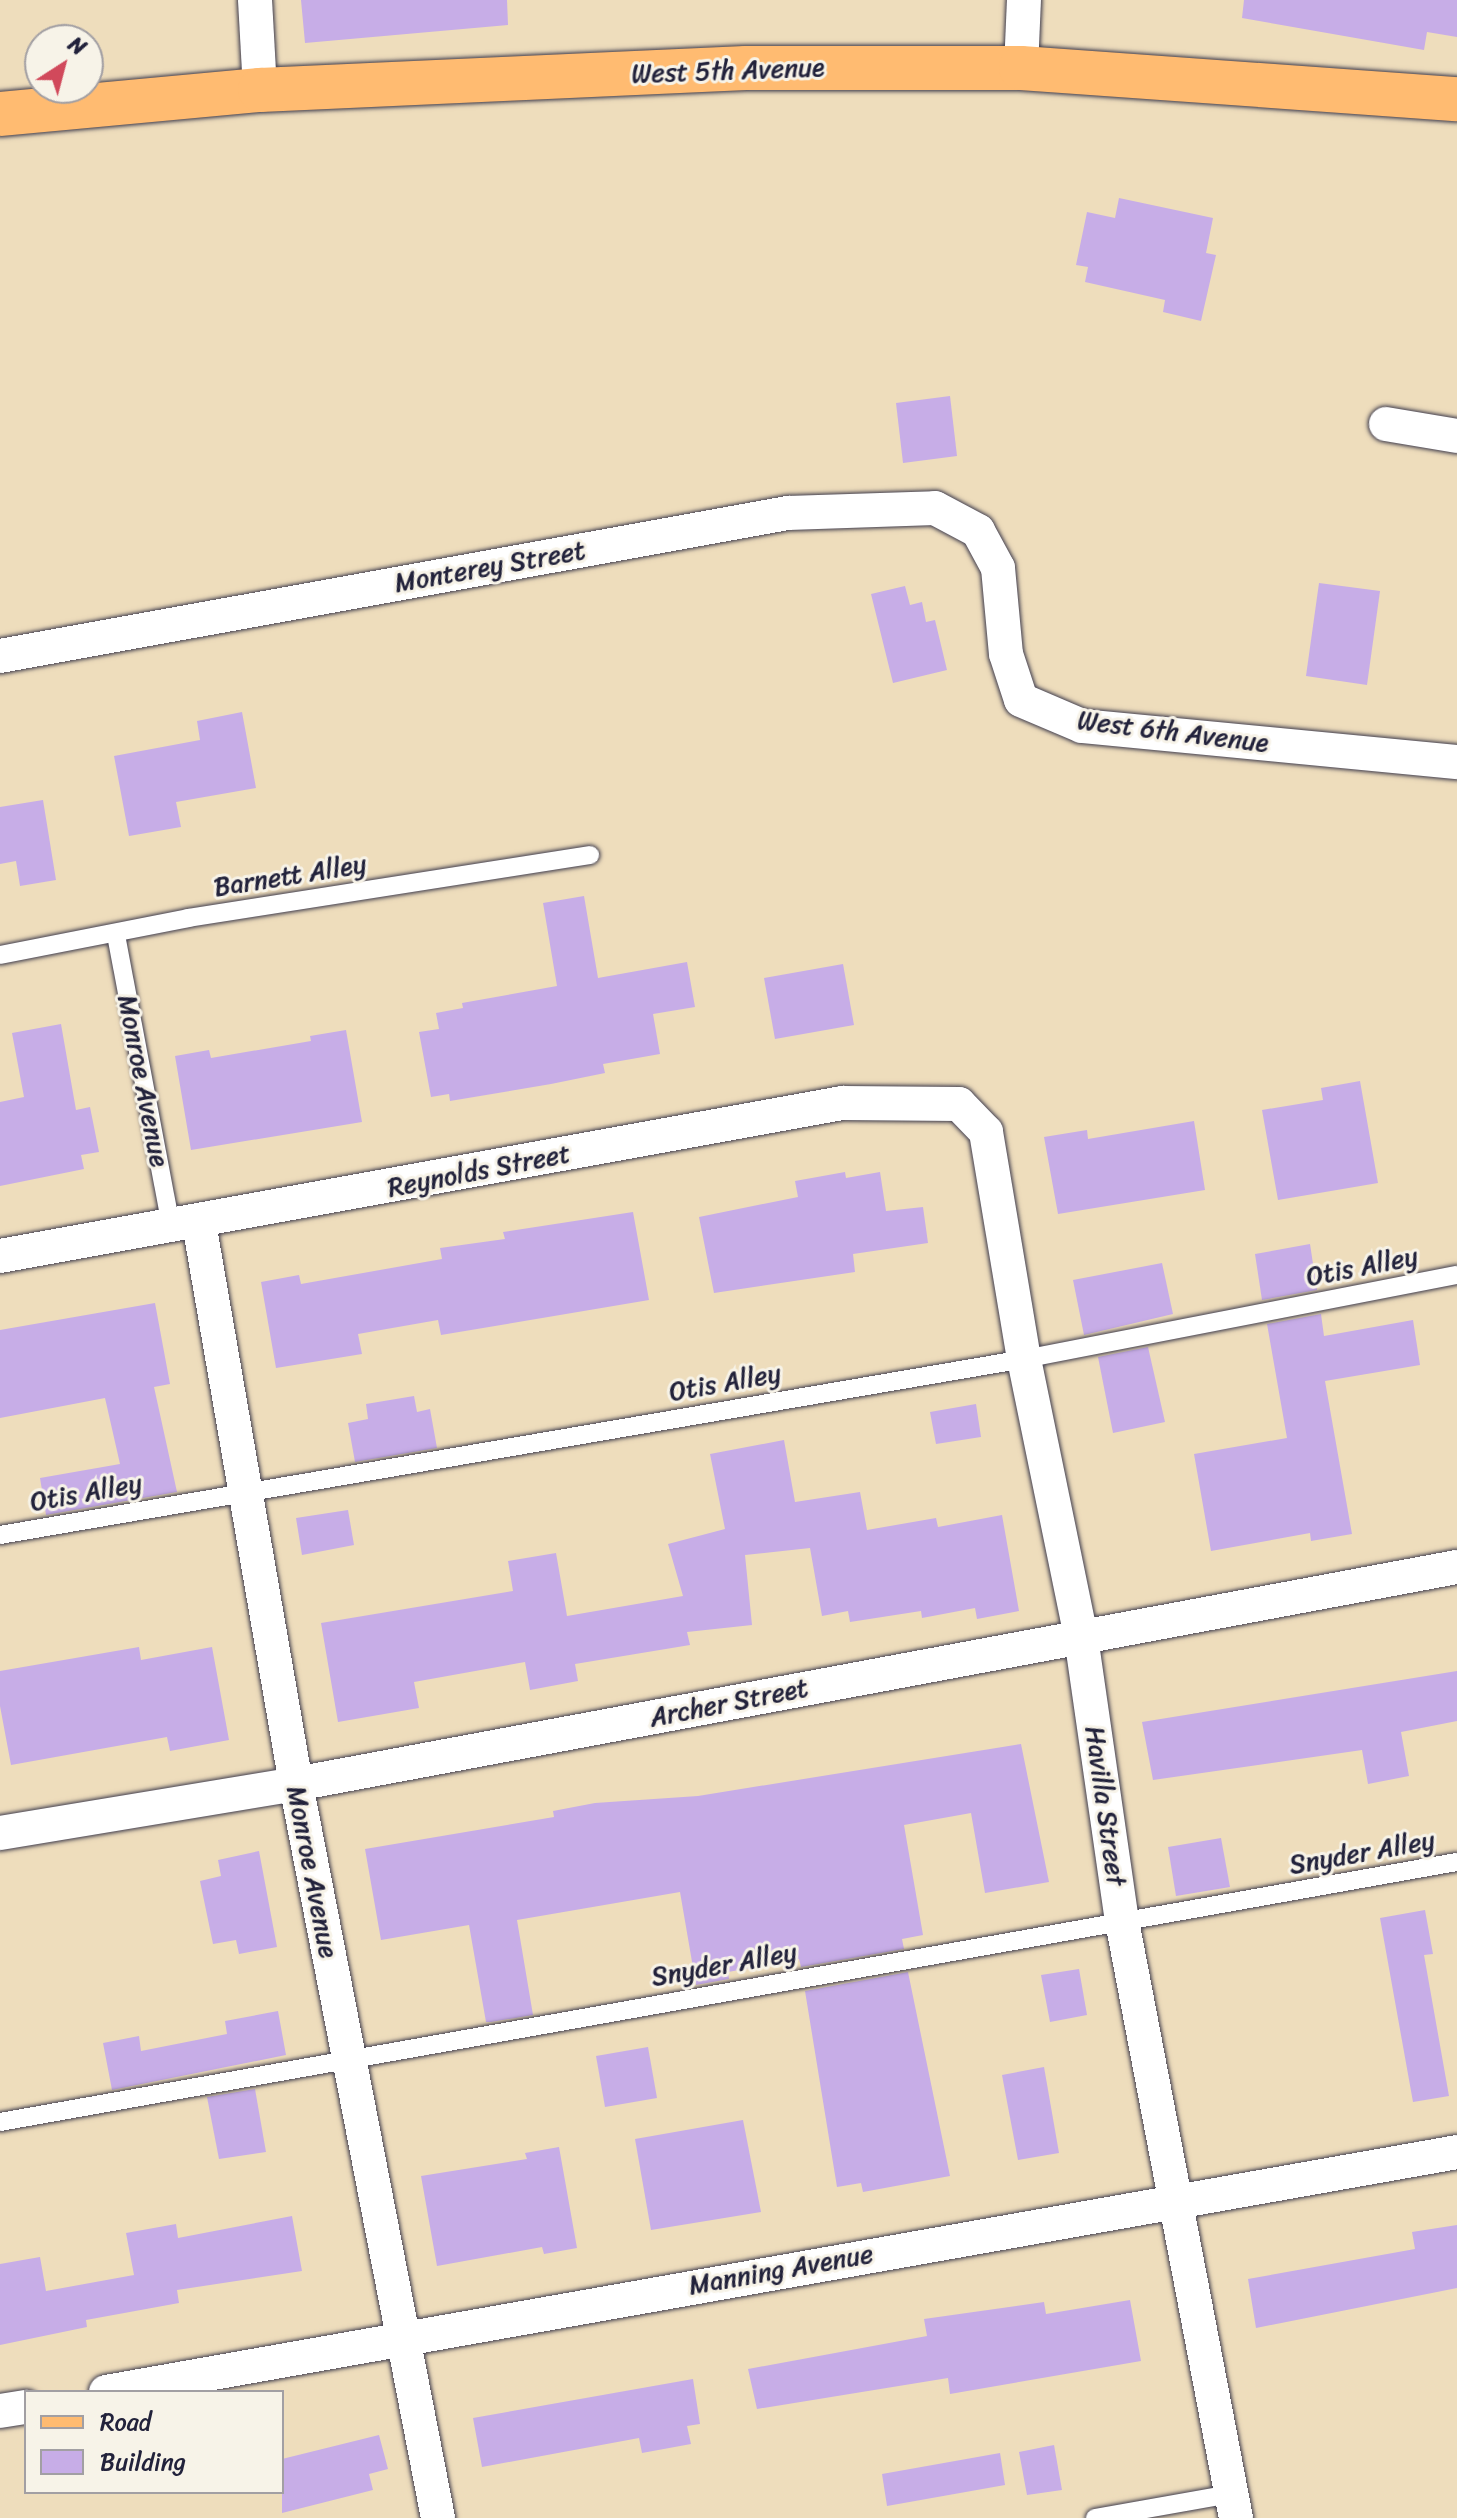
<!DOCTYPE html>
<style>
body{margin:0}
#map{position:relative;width:1457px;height:2518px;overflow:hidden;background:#eeddbc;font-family:Sriracha,sans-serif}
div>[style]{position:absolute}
.building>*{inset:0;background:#c7ade7}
.roads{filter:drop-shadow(0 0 2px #413e4e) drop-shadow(0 0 2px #413e4e)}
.lane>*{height:18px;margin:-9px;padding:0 9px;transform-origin:9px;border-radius:9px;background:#fff}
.street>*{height:34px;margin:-17px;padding:0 17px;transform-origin:17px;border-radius:17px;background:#fff}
.primary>*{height:44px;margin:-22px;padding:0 22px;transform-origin:22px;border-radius:22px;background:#ffbb71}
span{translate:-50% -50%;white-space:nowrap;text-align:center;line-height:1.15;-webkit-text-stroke:6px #f7f3e8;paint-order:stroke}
.street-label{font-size:26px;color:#22223b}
.legend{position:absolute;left:24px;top:2390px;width:260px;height:104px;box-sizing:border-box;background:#f7f3e8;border:2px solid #a29fa3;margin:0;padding:10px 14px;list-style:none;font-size:24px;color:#22223b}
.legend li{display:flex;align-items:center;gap:16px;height:40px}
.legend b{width:40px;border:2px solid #a29fa3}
.north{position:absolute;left:24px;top:24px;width:80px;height:80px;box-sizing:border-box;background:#f7f3e8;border:2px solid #a29fa3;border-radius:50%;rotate:36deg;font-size:22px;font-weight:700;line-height:32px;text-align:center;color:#22223b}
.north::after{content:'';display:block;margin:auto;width:28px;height:36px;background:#d1495b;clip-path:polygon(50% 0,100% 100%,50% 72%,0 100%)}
</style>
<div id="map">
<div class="building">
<div style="clip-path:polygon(301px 0,507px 0,508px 25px,305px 43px)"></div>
<div style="clip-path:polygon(1244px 0,1457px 0,1457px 37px,1427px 32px,1424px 50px,1242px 18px)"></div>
<div style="clip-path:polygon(1119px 198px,1213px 218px,1206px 253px,1216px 255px,1201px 321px,1163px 312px,1165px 300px,1085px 282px,1088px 267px,1076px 265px,1087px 212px,1115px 218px)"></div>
<div style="clip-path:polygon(950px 396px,957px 456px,903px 463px,896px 403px)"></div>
<div style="clip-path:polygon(1319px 583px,1380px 591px,1367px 685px,1306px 676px)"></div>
<div style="clip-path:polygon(905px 586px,910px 605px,922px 602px,926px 622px,935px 620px,947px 670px,893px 683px,871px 594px)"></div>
<div style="clip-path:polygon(242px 712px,256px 788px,176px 802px,181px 827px,129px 836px,114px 756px,200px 740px,197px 721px)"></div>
<div style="clip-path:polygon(43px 800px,56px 880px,20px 886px,16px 861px,0 864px,0 807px)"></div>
<div style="clip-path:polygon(584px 896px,598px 978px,687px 962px,695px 1007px,653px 1014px,660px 1054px,603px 1064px,605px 1073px,551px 1084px,450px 1101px,449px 1094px,431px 1097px,419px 1032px,439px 1029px,436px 1013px,463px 1008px,462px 1003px,557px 986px,543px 903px)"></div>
<div style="clip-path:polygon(843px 964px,854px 1025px,775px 1039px,764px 978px)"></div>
<div style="clip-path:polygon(61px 1024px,76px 1110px,90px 1107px,99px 1152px,81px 1155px,84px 1169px,0 1186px,0 1102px,24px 1097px,12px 1033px)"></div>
<div style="clip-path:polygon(346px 1030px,362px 1122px,191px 1150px,175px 1056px,209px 1050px,211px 1058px,311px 1041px,310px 1036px)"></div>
<div style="clip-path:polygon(1360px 1081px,1378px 1183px,1278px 1200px,1262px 1110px,1323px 1100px,1321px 1088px)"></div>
<div style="clip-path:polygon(1194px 1121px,1205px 1190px,1058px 1214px,1044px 1137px,1087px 1130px,1088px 1139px)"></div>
<div style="clip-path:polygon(845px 1172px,846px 1178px,880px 1172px,886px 1211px,923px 1207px,928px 1243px,853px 1254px,855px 1272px,714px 1293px,699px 1217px,798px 1197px,795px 1181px)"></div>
<div style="clip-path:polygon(633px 1212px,649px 1300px,441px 1335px,438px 1320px,358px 1334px,362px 1354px,276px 1368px,261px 1282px,299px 1275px,301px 1284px,442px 1259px,440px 1248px,505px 1239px,503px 1232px)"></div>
<div style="clip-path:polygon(1310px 1244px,1317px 1290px,1262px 1300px,1255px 1254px)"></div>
<div style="clip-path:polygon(1162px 1263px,1173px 1314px,1084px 1335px,1073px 1280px)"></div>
<div style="clip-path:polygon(155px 1303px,170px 1384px,154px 1387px,177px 1492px,46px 1515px,40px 1478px,120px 1464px,105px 1398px,0 1418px,0 1330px)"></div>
<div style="clip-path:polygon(1321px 1314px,1324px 1336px,1413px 1320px,1420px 1365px,1325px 1381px,1352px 1534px,1311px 1541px,1310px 1533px,1211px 1551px,1194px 1454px,1287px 1438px,1267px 1324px)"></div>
<div style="clip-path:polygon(1148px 1347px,1165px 1422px,1113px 1433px,1098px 1357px)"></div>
<div style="clip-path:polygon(414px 1396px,417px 1412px,430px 1409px,437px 1448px,355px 1462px,348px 1423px,368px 1419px,366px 1404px)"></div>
<div style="clip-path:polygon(976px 1404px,981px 1437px,936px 1444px,930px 1412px)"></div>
<div style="clip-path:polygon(784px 1440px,795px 1502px,860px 1492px,867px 1530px,936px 1518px,938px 1527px,1002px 1515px,1019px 1611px,977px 1619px,975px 1608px,922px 1618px,921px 1611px,850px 1622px,848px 1611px,822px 1616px,810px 1548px,745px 1555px,752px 1625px,687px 1632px,690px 1645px,575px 1664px,578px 1681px,530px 1690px,525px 1662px,414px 1682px,419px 1708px,338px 1722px,321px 1623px,513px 1591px,508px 1561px,556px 1553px,567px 1616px,683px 1596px,668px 1544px,725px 1529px,710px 1454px)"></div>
<div style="clip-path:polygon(348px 1510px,354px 1545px,302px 1555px,296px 1518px)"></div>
<div style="clip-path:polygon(139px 1647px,141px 1660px,212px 1647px,229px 1740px,170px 1751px,167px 1737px,11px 1765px,0 1706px,0 1671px)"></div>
<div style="clip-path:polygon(1457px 1671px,1457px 1721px,1401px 1732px,1409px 1776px,1368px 1784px,1362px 1750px,1153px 1780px,1142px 1722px)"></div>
<div style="clip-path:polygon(1021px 1744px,1049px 1882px,985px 1893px,971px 1813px,904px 1825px,923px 1935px,902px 1939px,904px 1949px,801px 1967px,799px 1959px,728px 1972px,729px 1979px,696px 1985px,680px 1892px,517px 1920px,533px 2015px,491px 2022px,486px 2022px,469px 1925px,381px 1940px,365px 1849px,554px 1817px,553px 1811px,595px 1803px,698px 1796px)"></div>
<div style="clip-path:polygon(1221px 1838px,1230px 1887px,1176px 1896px,1168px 1847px)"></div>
<div style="clip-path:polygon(259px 1851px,277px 1947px,239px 1954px,236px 1940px,213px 1944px,200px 1881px,221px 1876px,218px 1860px)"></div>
<div style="clip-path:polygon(1425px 1910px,1433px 1954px,1424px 1955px,1449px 2096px,1413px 2102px,1380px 1918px)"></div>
<div style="clip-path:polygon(1079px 1969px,1087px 2015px,1050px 2022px,1041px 1975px)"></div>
<div style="clip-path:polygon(908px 1972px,950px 2176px,863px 2192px,861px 2183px,837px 2187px,805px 1991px)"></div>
<div style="clip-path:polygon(278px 2011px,286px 2055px,112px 2090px,103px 2043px,139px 2036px,141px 2051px,227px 2034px,225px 2021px)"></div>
<div style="clip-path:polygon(648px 2047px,657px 2098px,605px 2107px,596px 2056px)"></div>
<div style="clip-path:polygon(1044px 2067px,1059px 2153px,1018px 2160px,1002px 2075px)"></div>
<div style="clip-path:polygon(255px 2089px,266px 2152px,219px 2159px,207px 2097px)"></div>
<div style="clip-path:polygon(743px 2120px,761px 2212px,651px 2230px,635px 2139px)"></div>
<div style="clip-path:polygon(559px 2147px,577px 2248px,544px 2254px,542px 2247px,437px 2266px,421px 2176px,527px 2159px,525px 2153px)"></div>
<div style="clip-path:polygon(292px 2216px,302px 2271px,177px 2290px,179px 2303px,86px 2320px,87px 2327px,0 2345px,0 2264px,40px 2257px,46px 2291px,134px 2275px,126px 2233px,176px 2224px,178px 2238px)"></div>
<div style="clip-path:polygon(1457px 2225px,1457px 2288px,1256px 2328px,1248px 2279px,1415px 2249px,1412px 2232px)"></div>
<div style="clip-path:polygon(1130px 2300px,1141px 2361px,950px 2394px,948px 2378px,757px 2409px,748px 2369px,927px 2336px,924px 2319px,1044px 2302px,1046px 2314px)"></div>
<div style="clip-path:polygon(693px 2379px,700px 2424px,687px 2426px,691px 2444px,642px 2453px,639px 2438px,482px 2467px,473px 2418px)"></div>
<div style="clip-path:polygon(379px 2435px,388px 2469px,369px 2474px,373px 2490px,282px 2513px,282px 2459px)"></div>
<div style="clip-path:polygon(1054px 2445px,1062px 2490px,1027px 2495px,1019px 2452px)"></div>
<div style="clip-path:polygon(1000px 2453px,1005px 2485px,887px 2506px,882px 2474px)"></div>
</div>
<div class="roads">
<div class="lane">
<div style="left:116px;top:935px;width:297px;rotate:79.3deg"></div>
<div style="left:0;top:955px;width:192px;rotate:-11.1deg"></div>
<div style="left:188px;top:918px;width:407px;rotate:-8.9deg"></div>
<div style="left:0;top:1535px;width:1039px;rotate:-9.75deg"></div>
<div style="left:1024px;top:1359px;width:441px;rotate:-11deg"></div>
<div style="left:0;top:2122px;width:1480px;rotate:-10.12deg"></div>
<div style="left:1095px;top:2518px;width:138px;rotate:-10deg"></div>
</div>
<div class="street">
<div style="left:255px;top:0;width:90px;rotate:86.8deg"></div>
<div style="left:1021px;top:68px;width:68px;rotate:-87.5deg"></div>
<div style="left:1386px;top:424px;width:72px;rotate:9.6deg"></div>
<div style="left:0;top:656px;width:801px;rotate:-10.29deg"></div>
<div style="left:788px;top:513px;width:147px;rotate:-1.9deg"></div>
<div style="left:935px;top:508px;width:49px;rotate:28.1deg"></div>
<div style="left:978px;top:531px;width:42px;rotate:61.6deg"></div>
<div style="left:998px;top:568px;width:86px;rotate:84.7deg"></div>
<div style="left:1006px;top:654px;width:48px;rotate:71.9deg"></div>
<div style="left:1021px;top:700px;width:66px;rotate:23.1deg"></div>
<div style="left:1082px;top:726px;width:377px;rotate:5.5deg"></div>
<div style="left:199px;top:1223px;width:569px;rotate:80.19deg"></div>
<div style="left:296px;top:1784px;width:748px;rotate:79.05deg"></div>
<div style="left:0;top:1256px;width:856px;rotate:-10.3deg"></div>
<div style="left:842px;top:1103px;width:117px;rotate:0.5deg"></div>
<div style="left:959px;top:1104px;width:39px;rotate:46deg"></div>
<div style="left:986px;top:1132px;width:230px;rotate:80.5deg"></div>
<div style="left:1024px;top:1359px;width:284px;rotate:78.4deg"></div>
<div style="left:1081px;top:1637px;width:287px;rotate:81.8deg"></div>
<div style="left:1122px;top:1921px;width:608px;rotate:79.19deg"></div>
<div style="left:0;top:1833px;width:300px;rotate:-9.4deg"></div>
<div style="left:296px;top:1784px;width:1181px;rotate:-10.59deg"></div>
<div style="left:106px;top:2392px;width:1372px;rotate:-10.07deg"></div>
<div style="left:0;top:2411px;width:26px;rotate:-9deg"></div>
</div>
<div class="primary">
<div style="left:0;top:114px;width:261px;rotate:-5.3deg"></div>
<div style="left:260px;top:90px;width:486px;rotate:-2.6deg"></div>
<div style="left:746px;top:68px;width:275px"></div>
<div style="left:1021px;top:68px;width:437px;rotate:4.1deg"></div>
</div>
</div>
<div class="street-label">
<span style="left:728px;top:71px;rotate:-2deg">West 5th Avenue</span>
<span style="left:490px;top:567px;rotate:-10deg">Monterey Street</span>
<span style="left:1173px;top:732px;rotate:7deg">West 6th Avenue</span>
<span style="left:290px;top:876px;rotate:-9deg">Barnett Alley</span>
<span style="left:143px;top:1081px;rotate:79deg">Monroe Avenue</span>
<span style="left:479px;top:1171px;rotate:-11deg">Reynolds Street</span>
<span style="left:1362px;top:1267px;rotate:-11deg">Otis Alley</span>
<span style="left:725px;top:1383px;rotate:-10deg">Otis Alley</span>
<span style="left:86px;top:1493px;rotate:-10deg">Otis Alley</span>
<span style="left:729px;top:1703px;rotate:-11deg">Archer Street</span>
<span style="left:1105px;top:1806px;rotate:82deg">Havilla Street</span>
<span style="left:1362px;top:1853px;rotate:-10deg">Snyder Alley</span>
<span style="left:312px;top:1872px;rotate:79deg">Monroe Avenue</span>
<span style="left:724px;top:1965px;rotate:-10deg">Snyder Alley</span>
<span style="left:781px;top:2270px;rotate:-10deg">Manning Avenue</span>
</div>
<ul class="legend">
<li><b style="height:10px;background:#ffbb71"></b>Road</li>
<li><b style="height:22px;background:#c7ade7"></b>Building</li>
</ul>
<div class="north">N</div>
</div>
